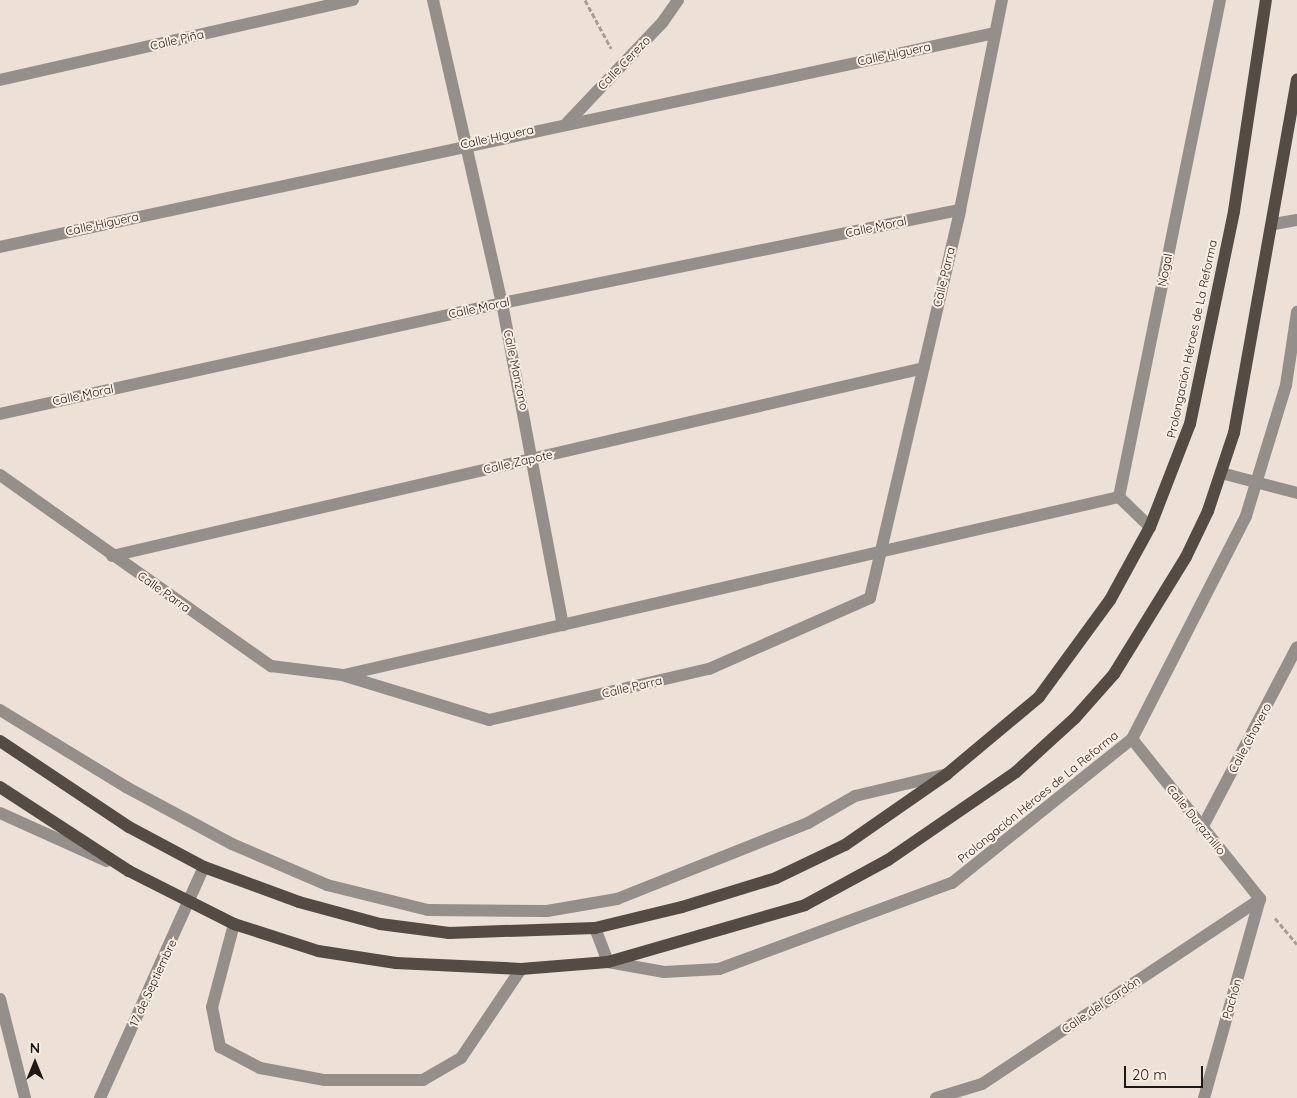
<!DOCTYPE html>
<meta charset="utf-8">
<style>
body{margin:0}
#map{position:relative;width:1297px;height:1098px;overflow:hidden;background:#ede1d7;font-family:Quicksand,sans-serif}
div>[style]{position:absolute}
.path>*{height:3px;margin-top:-1.5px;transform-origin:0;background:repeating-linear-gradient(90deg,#a69d95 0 5px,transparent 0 7.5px)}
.minor>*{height:12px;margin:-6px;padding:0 6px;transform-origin:6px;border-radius:6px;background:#948f8b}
.major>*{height:12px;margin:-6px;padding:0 6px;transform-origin:6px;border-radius:6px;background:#544b44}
span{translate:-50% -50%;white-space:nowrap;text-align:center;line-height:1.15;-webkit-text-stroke:4px #faeee4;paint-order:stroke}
.street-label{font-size:12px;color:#1d1916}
.north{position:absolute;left:10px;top:1038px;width:50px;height:50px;-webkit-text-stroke:4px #faeee4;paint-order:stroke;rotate:0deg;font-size:14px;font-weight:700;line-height:20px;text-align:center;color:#1d1916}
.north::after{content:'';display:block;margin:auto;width:18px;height:22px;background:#1d1916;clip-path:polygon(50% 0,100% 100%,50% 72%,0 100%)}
.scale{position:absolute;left:1124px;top:1066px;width:79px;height:22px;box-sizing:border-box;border:2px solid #1d1916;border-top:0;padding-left:6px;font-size:15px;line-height:18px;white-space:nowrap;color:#1d1916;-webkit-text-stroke:4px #faeee4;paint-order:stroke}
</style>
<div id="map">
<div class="path">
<div style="left:585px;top:0;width:55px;rotate:61.6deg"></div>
<div style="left:1275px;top:918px;width:34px;rotate:50deg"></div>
</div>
<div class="minor">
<div style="left:433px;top:0;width:311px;rotate:77.2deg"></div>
<div style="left:502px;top:303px;width:328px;rotate:79.3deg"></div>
<div style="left:0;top:80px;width:362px;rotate:-12.8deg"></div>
<div style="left:567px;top:123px;width:138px;rotate:-46.5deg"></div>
<div style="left:662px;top:23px;width:28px;rotate:-55deg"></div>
<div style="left:1274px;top:224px;width:23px;rotate:-10deg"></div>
<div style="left:0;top:247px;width:1018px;rotate:-12.14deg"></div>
<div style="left:0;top:414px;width:514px;rotate:-12.47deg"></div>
<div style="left:502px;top:303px;width:467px;rotate:-11.5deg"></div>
<div style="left:1221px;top:473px;width:79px;rotate:14.7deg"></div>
<div style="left:0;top:475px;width:332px;rotate:35.2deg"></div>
<div style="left:271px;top:666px;width:72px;rotate:7.2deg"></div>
<div style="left:342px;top:675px;width:154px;rotate:17deg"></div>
<div style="left:489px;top:720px;width:226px;rotate:-13.1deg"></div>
<div style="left:709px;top:669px;width:176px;rotate:-23.8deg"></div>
<div style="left:870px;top:598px;width:398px;rotate:-76.9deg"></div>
<div style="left:960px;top:210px;width:214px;rotate:-78.7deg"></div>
<div style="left:1150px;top:527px;width:43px;rotate:-135.9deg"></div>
<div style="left:1119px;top:497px;width:507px;rotate:-78.51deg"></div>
<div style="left:112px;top:556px;width:833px;rotate:-13.04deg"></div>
<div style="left:344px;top:675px;width:795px;rotate:-12.94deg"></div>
<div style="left:0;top:710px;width:148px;rotate:31.4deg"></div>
<div style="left:126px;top:787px;width:120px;rotate:28.3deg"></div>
<div style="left:232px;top:844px;width:103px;rotate:23.3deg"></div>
<div style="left:327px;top:885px;width:104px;rotate:13.9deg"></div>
<div style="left:428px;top:910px;width:119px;rotate:0.5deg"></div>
<div style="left:547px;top:911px;width:71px;rotate:-9.7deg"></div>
<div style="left:617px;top:899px;width:206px;rotate:-21.7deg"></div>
<div style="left:808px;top:823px;width:54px;rotate:-29.9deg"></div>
<div style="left:855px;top:796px;width:95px;rotate:-13.4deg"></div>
<div style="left:1132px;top:739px;width:205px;rotate:51.3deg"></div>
<div style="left:0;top:813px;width:117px;rotate:24.2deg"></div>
<div style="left:1202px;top:828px;width:204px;rotate:-62.3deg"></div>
<div style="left:234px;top:924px;width:86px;rotate:104.8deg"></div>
<div style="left:212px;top:1007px;width:41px;rotate:78.7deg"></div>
<div style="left:220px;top:1047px;width:45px;rotate:27.7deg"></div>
<div style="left:260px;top:1068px;width:66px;rotate:10.5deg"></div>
<div style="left:325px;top:1080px;width:98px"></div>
<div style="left:423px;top:1080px;width:44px;rotate:-30.1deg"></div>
<div style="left:461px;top:1058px;width:107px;rotate:-56deg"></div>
<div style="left:595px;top:928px;width:36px;rotate:69deg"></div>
<div style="left:608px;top:962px;width:57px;rotate:10.1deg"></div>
<div style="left:664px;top:972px;width:55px;rotate:-3.1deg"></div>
<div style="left:719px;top:969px;width:248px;rotate:-20.3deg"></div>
<div style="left:952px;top:883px;width:231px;rotate:-38.7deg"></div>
<div style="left:1132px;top:739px;width:250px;rotate:-62.9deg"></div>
<div style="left:1246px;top:516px;width:137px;rotate:-73deg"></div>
<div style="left:1286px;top:385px;width:74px;rotate:-81.4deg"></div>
<div style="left:0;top:999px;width:102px;rotate:75.8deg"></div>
<div style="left:100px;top:1098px;width:253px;rotate:-65.8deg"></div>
<div style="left:936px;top:1098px;width:48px;rotate:-16.9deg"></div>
<div style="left:982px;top:1084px;width:334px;rotate:-33.6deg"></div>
<div style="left:1204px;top:1098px;width:207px;rotate:-74.3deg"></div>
</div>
<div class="major">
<div style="left:0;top:741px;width:155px;rotate:33.7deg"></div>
<div style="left:129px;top:827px;width:85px;rotate:28.1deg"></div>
<div style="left:204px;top:867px;width:101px;rotate:20.2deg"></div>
<div style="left:299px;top:902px;width:84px;rotate:15.2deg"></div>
<div style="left:380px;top:924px;width:70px;rotate:7.4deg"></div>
<div style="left:449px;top:933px;width:146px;rotate:-2deg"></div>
<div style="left:595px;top:928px;width:89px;rotate:-13.6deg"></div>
<div style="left:682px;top:907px;width:98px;rotate:-17.1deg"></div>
<div style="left:776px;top:878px;width:76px;rotate:-25.6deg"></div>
<div style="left:845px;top:845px;width:124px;rotate:-34.8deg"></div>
<div style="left:947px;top:774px;width:120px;rotate:-39.9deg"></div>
<div style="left:1039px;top:697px;width:120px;rotate:-53.8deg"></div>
<div style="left:1110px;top:600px;width:83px;rotate:-61.3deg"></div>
<div style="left:1150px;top:527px;width:110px;rotate:-68.8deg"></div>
<div style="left:1190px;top:424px;width:217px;rotate:-78.3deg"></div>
<div style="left:1234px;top:211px;width:213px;rotate:-81.4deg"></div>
<div style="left:0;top:787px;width:154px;rotate:33.1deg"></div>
<div style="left:129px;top:871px;width:118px;rotate:26.8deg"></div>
<div style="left:234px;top:924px;width:88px;rotate:17.8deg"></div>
<div style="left:318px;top:951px;width:79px;rotate:8.7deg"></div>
<div style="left:396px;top:963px;width:125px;rotate:2.7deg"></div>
<div style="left:521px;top:969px;width:87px;rotate:-4.6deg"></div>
<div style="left:608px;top:962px;width:205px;rotate:-16.1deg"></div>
<div style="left:805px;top:905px;width:94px;rotate:-28.5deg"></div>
<div style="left:888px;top:860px;width:155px;rotate:-34.5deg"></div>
<div style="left:1016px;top:772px;width:80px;rotate:-42.5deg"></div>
<div style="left:1075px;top:718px;width:59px;rotate:-48.4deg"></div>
<div style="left:1114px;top:674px;width:137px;rotate:-58.4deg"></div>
<div style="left:1186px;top:557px;width:51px;rotate:-64.4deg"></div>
<div style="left:1208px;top:511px;width:82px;rotate:-71.6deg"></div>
<div style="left:1234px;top:433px;width:359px;rotate:-79.9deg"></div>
</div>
<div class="street-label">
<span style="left:177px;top:40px;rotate:-13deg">Calle Piña</span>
<span style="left:894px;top:54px;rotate:-12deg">Calle Higuera</span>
<span style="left:624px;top:63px;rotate:-46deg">Calle Cerezo</span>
<span style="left:497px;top:137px;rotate:-12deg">Calle Higuera</span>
<span style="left:102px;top:224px;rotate:-12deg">Calle Higuera</span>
<span style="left:876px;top:227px;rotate:-12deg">Calle Moral</span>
<span style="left:1165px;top:270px;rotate:-79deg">Nogal</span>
<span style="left:944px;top:277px;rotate:-77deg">Calle Parra</span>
<span style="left:479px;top:308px;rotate:-12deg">Calle Moral</span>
<span style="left:1192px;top:339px;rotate:-78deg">Prolongación Héroes de La Reforma</span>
<span style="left:516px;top:370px;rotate:78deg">Calle Manzano</span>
<span style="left:83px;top:395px;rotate:-12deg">Calle Moral</span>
<span style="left:518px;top:462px;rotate:-13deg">Calle Zapote</span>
<span style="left:164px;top:592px;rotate:35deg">Calle Parra</span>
<span style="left:632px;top:687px;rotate:-13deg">Calle Parra</span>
<span style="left:1250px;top:738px;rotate:-62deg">Calle Chavero</span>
<span style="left:1038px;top:797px;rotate:-39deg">Prolongación Héroes de La Reforma</span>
<span style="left:1196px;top:820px;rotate:51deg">Calle Duraznillo</span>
<span style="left:153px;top:983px;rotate:-65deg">17 de Septiembre</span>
<span style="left:1232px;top:999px;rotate:-74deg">Pachón</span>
<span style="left:1101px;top:1005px;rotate:-34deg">Calle del Cardón</span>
</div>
<div class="north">N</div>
<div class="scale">20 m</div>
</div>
